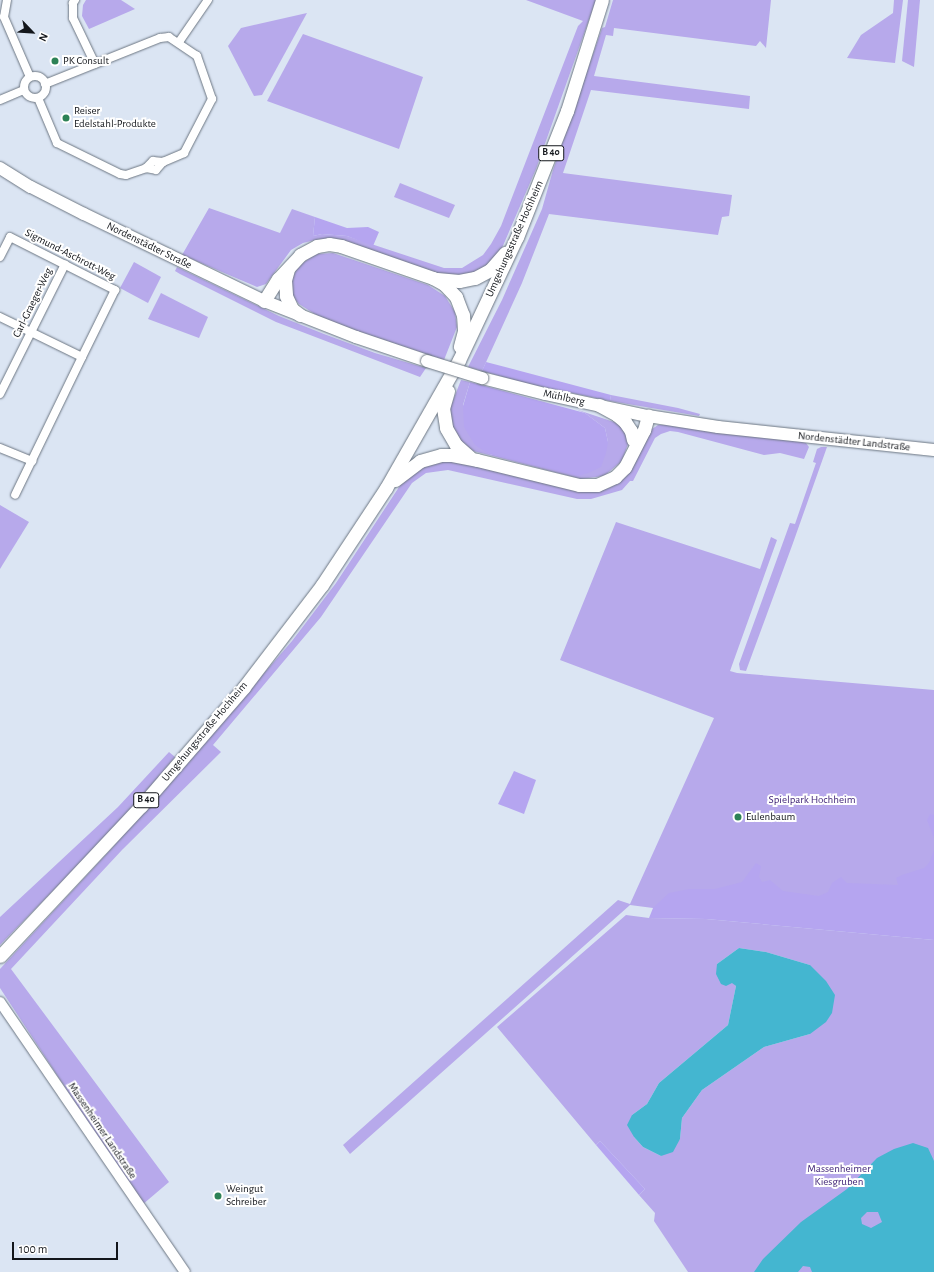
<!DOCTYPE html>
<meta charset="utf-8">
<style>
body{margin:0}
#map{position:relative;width:934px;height:1272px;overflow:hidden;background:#dbe5f3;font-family:"Alegreya Sans",sans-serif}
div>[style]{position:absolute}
.green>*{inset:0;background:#b7a9eb}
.forest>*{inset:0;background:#b5a5f0}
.water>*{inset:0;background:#44b6d0}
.roads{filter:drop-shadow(0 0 1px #6c7682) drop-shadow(0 0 1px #6c7682)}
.minor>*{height:8px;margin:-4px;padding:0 4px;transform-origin:4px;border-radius:4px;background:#fff}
.minor>.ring{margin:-4px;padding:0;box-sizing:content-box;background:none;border:8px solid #fff;border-radius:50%}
.tertiary>*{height:10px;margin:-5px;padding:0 5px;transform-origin:5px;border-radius:5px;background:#fff}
.secondary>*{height:12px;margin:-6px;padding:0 6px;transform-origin:6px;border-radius:6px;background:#fff}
.primary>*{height:13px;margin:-6.5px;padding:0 6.5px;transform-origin:6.5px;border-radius:6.5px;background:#fff}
.bridges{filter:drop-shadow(0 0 1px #6c7682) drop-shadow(0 0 1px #6c7682)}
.secondary-bridge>*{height:12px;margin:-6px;padding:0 6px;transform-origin:6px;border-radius:6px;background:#fff}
.dots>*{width:11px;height:11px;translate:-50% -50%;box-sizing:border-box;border:2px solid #fff;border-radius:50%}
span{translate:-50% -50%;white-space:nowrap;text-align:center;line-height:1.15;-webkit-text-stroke:4px #fff;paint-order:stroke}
.shield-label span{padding:1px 3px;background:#fff;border:1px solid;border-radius:3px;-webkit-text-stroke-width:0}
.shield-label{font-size:10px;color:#13161b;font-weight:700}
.poi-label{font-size:11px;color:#13161b}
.left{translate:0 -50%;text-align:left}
.street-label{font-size:11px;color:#13161b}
.park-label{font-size:11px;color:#3c1f74}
.north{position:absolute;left:12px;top:12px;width:40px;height:40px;-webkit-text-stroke:3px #fff;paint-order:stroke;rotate:115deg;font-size:11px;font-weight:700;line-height:16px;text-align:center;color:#13161b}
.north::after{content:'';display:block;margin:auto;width:14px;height:18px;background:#13161b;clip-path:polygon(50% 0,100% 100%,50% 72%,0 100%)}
.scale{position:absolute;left:12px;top:1242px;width:106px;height:18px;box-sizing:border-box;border:2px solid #13161b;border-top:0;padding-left:5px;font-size:12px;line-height:14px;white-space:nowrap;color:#13161b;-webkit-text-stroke:3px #fff;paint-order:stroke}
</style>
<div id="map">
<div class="green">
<div style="clip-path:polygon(86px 0,121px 0,135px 9px,89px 29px,82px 16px,83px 5px)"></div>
<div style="clip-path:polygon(526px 0,596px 0,536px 169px,502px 248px,497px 257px,477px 272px,465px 276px,441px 274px,330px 239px,315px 240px,303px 243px,291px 250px,266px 284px,257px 287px,182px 255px,209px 208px,280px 233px,292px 209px,315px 217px,313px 236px,322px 234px,347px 236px,444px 268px,462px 268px,483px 255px,491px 244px,501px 226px,578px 26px,583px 21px)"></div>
<div style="clip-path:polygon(613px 0,771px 0,766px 48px,760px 41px,756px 46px,614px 28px,613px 36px,606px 35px,594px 76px,750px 96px,749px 109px,591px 90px,563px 173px,732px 195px,729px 216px,722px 217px,718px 235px,549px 214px,522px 283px,482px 371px,468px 367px,502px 300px,542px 209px,553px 170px,602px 28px,605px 27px)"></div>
<div style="clip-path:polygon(894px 0,903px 0,895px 63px,847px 58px,861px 35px,893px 13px)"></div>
<div style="clip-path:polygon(908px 0,920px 0,914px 67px,902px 61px)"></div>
<div style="clip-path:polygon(307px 13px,262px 95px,254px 96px,228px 46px,241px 28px)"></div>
<div style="clip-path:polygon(303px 34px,423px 77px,399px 149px,267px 101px)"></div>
<div style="clip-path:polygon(400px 183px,455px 205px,449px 218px,394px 197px)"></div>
<div style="clip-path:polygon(333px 253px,428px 285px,445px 296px,455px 312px,457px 327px,444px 360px,324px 320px,299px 304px,293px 297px,290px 289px,291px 281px,298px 266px,316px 254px)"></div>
<div style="clip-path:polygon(134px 262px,161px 277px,148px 303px,120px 288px)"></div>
<div style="clip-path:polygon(177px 267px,279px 316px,324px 334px,375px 353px,426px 368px,420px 377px,276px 322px,180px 274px,175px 271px)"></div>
<div style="clip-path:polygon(161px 293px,208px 317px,199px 338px,148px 319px)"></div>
<div style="clip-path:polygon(461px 380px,470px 382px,463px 405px,489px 454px,506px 457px,608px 442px,605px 428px,585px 413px,575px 409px,614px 422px,624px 427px,629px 441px,622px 461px,604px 476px,581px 479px,473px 451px,458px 439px,452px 429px,450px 418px,450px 408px)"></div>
<div style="clip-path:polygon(611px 395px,678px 408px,700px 414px,699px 416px,610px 401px)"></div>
<div style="clip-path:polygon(658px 425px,670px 425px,798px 441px,806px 443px,809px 447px,804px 459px,780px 453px,764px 455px,678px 432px,670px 431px,661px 434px,655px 438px,633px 481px,630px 481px,622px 490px,591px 499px,577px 499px,448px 470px,426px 473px,412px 483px,321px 617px,213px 745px,221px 752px,122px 850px,11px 969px,169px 1182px,142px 1205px,0 988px,0 969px,112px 848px,292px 641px,336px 583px,401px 484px,413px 471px,433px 462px,449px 461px,597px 491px,609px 488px,622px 480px,631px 470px,648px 435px,652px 429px)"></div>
<div style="clip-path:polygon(821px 447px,827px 447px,793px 543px,746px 671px,740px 670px,739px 664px,790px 523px,795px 524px,816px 463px,813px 462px,817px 449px)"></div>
<div style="clip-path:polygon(0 505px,29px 522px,0 569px)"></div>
<div style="clip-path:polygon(616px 522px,760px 569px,771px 537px,777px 540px,730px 671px,737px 673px,934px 690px,934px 932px,653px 908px,630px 905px,350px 1154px,343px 1145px,618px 900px,630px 904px,714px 718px,560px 660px)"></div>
<div style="clip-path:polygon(169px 752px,175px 757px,124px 818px,0 945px,0 917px,118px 807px)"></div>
<div style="clip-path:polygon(evenodd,626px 915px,649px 918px,706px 919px,934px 940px,934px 1272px,688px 1272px,654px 1221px,655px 1213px,639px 1195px,645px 1189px,600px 1141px,596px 1145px,497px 1027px,626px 915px,739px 948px,766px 952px,810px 965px,810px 1034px,764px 1047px,702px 1090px,682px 1118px,680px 1139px,661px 1156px,643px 1147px,634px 1137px,632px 1115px,647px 1104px,659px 1083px,728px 1025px,736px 986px,717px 964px,739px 948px)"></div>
</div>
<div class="forest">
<div style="clip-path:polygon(315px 217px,347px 228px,368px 227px,379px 232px,373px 246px,347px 236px,322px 234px,313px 236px)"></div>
<div style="clip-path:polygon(486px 362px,611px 395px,610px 401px,524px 383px,482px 371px)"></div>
<div style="clip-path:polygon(470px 382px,585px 413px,605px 428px,608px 442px,606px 453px,601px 467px,591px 472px,578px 476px,489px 454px,475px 445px,464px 427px,463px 406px)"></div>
<div style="clip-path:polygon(514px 771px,536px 780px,524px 814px,498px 804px)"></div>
<div style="clip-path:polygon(930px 814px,934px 815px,934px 940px,706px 919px,649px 918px,653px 908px,669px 893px,689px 889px,715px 889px,742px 882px,756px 863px,761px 866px,759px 877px,762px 882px,770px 880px,783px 891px,819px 896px,828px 892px,832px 883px,841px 877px,847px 883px,898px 885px,896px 878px,902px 875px,924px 868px,929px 863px,934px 850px,934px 838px,927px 820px)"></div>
<div style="clip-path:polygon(600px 1141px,645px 1189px,639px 1195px,596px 1145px)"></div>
</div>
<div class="water">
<div style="clip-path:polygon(739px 948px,766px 952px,810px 965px,826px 981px,835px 995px,832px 1013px,826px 1022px,810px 1034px,764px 1047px,702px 1090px,682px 1118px,680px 1139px,673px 1152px,661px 1156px,643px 1147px,634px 1137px,627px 1125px,632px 1115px,647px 1104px,659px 1083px,728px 1025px,736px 986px,732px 983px,726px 986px,721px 984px,716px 974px,717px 964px)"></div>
<div style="clip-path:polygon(evenodd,913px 1143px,928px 1148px,934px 1161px,934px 1272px,812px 1272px,810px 1267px,803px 1266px,798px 1272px,754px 1272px,763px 1259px,801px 1222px,847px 1189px,877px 1158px,894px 1149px,913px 1143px,867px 1212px,878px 1212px,882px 1222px,871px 1228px,862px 1224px,861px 1218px,867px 1212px)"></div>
</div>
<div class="roads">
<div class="minor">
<div style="left:7px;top:0;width:17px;rotate:100deg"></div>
<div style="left:4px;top:17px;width:65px;rotate:66.6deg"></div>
<div style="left:75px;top:0;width:4px;rotate:124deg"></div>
<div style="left:73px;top:3px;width:15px;rotate:90deg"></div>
<div style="left:73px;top:18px;width:51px;rotate:64.4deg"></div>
<div style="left:179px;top:42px;width:51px;rotate:-55.4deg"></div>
<div class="ring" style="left:24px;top:76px;width:14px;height:14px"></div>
<div style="left:38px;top:98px;width:49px;rotate:67.1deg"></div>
<div style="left:57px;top:143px;width:70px;rotate:26.2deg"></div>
<div style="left:120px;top:174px;width:6px;rotate:9deg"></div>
<div style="left:126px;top:175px;width:21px;rotate:-19deg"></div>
<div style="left:146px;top:168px;width:10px;rotate:11deg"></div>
<div style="left:156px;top:170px;width:11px;rotate:-49deg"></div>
<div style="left:163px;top:162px;width:23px;rotate:-23deg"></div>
<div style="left:184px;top:153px;width:61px;rotate:-62.6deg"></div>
<div style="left:212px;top:99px;width:46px;rotate:-109.2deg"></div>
<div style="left:197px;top:56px;width:34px;rotate:-146deg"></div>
<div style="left:169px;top:37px;width:9px;rotate:174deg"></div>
<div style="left:160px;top:38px;width:124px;rotate:158.2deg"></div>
<div style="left:0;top:100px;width:26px;rotate:-23deg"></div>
<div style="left:146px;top:168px;width:10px;rotate:-45deg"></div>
<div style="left:153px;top:161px;width:10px;rotate:6deg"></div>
<div style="left:0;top:257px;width:22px;rotate:-63deg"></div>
<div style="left:10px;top:237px;width:118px;rotate:26.8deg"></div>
<div style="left:115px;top:290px;width:75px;rotate:116.2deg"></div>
<div style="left:0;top:317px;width:91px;rotate:26deg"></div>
<div style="left:82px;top:357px;width:153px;rotate:115.9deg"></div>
<div style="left:0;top:394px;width:145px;rotate:-63.4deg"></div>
<div style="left:0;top:448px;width:35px;rotate:22deg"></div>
</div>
<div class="tertiary">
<div style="left:0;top:1002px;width:327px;rotate:55.6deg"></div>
</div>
<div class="secondary">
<div style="left:0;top:168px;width:36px;rotate:32deg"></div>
<div style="left:31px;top:187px;width:59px;rotate:27deg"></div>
<div style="left:84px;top:214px;width:200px;rotate:25.8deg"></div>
<div style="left:264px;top:301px;width:99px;rotate:21.4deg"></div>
<div style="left:356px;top:337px;width:75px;rotate:18.7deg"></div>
<div style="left:482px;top:378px;width:65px;rotate:14.3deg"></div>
<div style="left:545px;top:394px;width:105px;rotate:12.1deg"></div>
<div style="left:648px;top:416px;width:71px;rotate:8.9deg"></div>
<div style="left:718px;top:427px;width:217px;rotate:6.1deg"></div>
</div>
<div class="primary">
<div style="left:288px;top:269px;width:11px;rotate:105deg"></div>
<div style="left:285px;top:280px;width:16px;rotate:86deg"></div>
<div style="left:286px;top:296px;width:14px;rotate:65deg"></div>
<div style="left:292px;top:309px;width:10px;rotate:37deg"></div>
<div style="left:437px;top:279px;width:22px;rotate:5deg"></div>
<div style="left:459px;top:281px;width:16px;rotate:-11deg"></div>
<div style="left:475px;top:278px;width:17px;rotate:-28deg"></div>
<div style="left:490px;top:270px;width:23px;rotate:-49deg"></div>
<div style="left:264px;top:301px;width:26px;rotate:-58deg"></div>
<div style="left:278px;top:279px;width:33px;rotate:-47deg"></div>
<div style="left:300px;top:255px;width:19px;rotate:-28deg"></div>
<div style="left:317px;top:246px;width:12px;rotate:-9deg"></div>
<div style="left:329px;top:244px;width:12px;rotate:9deg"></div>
<div style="left:341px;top:246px;width:97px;rotate:19.2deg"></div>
<div style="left:433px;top:278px;width:13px;rotate:29deg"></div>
<div style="left:444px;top:284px;width:18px;rotate:47deg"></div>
<div style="left:456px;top:297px;width:19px;rotate:69deg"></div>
<div style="left:463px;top:315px;width:16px;rotate:86deg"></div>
<div style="left:464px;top:331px;width:16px;rotate:105deg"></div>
<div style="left:448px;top:391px;width:18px;rotate:106deg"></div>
<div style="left:443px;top:408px;width:20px;rotate:81deg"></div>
<div style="left:446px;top:428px;width:20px;rotate:60deg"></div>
<div style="left:456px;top:445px;width:18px;rotate:41deg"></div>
<div style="left:599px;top:405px;width:21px;rotate:29deg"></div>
<div style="left:617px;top:415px;width:11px;rotate:41deg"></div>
<div style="left:625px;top:422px;width:11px;rotate:56deg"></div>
<div style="left:631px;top:431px;width:9px;rotate:77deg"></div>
<div style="left:395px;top:480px;width:31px;rotate:-37deg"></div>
<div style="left:420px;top:461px;width:22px;rotate:-16deg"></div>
<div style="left:441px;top:455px;width:11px"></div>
<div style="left:452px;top:455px;width:25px;rotate:11deg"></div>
<div style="left:477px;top:460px;width:105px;rotate:13.8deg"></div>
<div style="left:579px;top:485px;width:18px"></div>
<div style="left:597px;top:485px;width:20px;rotate:-24deg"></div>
<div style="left:615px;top:477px;width:14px;rotate:-45deg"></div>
<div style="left:625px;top:467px;width:42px;rotate:-62.8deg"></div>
<div style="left:644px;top:430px;width:15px;rotate:-74deg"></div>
<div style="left:0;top:956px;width:206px;rotate:-46.8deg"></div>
<div style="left:141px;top:806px;width:157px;rotate:-49.1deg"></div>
<div style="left:244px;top:687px;width:128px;rotate:-52.6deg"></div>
<div style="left:322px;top:585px;width:116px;rotate:-56.6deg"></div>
<div style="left:386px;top:488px;width:147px;rotate:-60.3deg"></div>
<div style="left:459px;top:360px;width:136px;rotate:-64.8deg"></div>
<div style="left:517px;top:237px;width:136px;rotate:-68.4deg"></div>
<div style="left:567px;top:111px;width:116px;rotate:-72.5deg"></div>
</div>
</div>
<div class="bridges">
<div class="secondary-bridge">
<div style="left:427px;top:361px;width:58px;rotate:17.2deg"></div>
</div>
</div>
<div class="dots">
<div style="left:55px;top:61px;background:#2d8256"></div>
<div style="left:66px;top:118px;background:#2d8256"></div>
<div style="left:738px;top:817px;background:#2d8256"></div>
<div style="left:218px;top:1196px;background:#2d8256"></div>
</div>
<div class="shield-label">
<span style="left:551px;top:153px">B 40</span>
<span style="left:146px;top:800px">B 40</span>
</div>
<div class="poi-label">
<span class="left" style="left:63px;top:61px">PK Consult</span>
<span class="left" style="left:74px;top:118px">Reiser<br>Edelstahl-Produkte</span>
<span class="left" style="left:746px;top:817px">Eulenbaum</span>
<span class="left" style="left:226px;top:1196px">Weingut<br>Schreiber</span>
</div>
<div class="street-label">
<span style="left:515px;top:239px;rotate:-66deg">Umgehungsstraße Hochheim</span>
<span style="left:149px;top:246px;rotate:26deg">Nordenstädter Straße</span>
<span style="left:70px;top:255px;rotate:27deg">Sigmund-Aschrott-Weg</span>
<span style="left:33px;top:303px;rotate:-64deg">Carl-Graeger-Weg</span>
<span style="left:564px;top:398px;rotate:12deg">Mühlberg</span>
<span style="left:854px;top:442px;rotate:6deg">Nordenstädter Landstraße</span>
<span style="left:205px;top:732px;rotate:-50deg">Umgehungsstraße Hochheim</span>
<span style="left:102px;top:1131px;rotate:56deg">Massenheimer Landstraße</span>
</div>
<div class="park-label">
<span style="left:812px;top:800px">Spielpark Hochheim</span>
<span style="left:839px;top:1176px">Massenheimer<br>Kiesgruben</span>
</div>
<div class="north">N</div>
<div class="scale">100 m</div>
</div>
